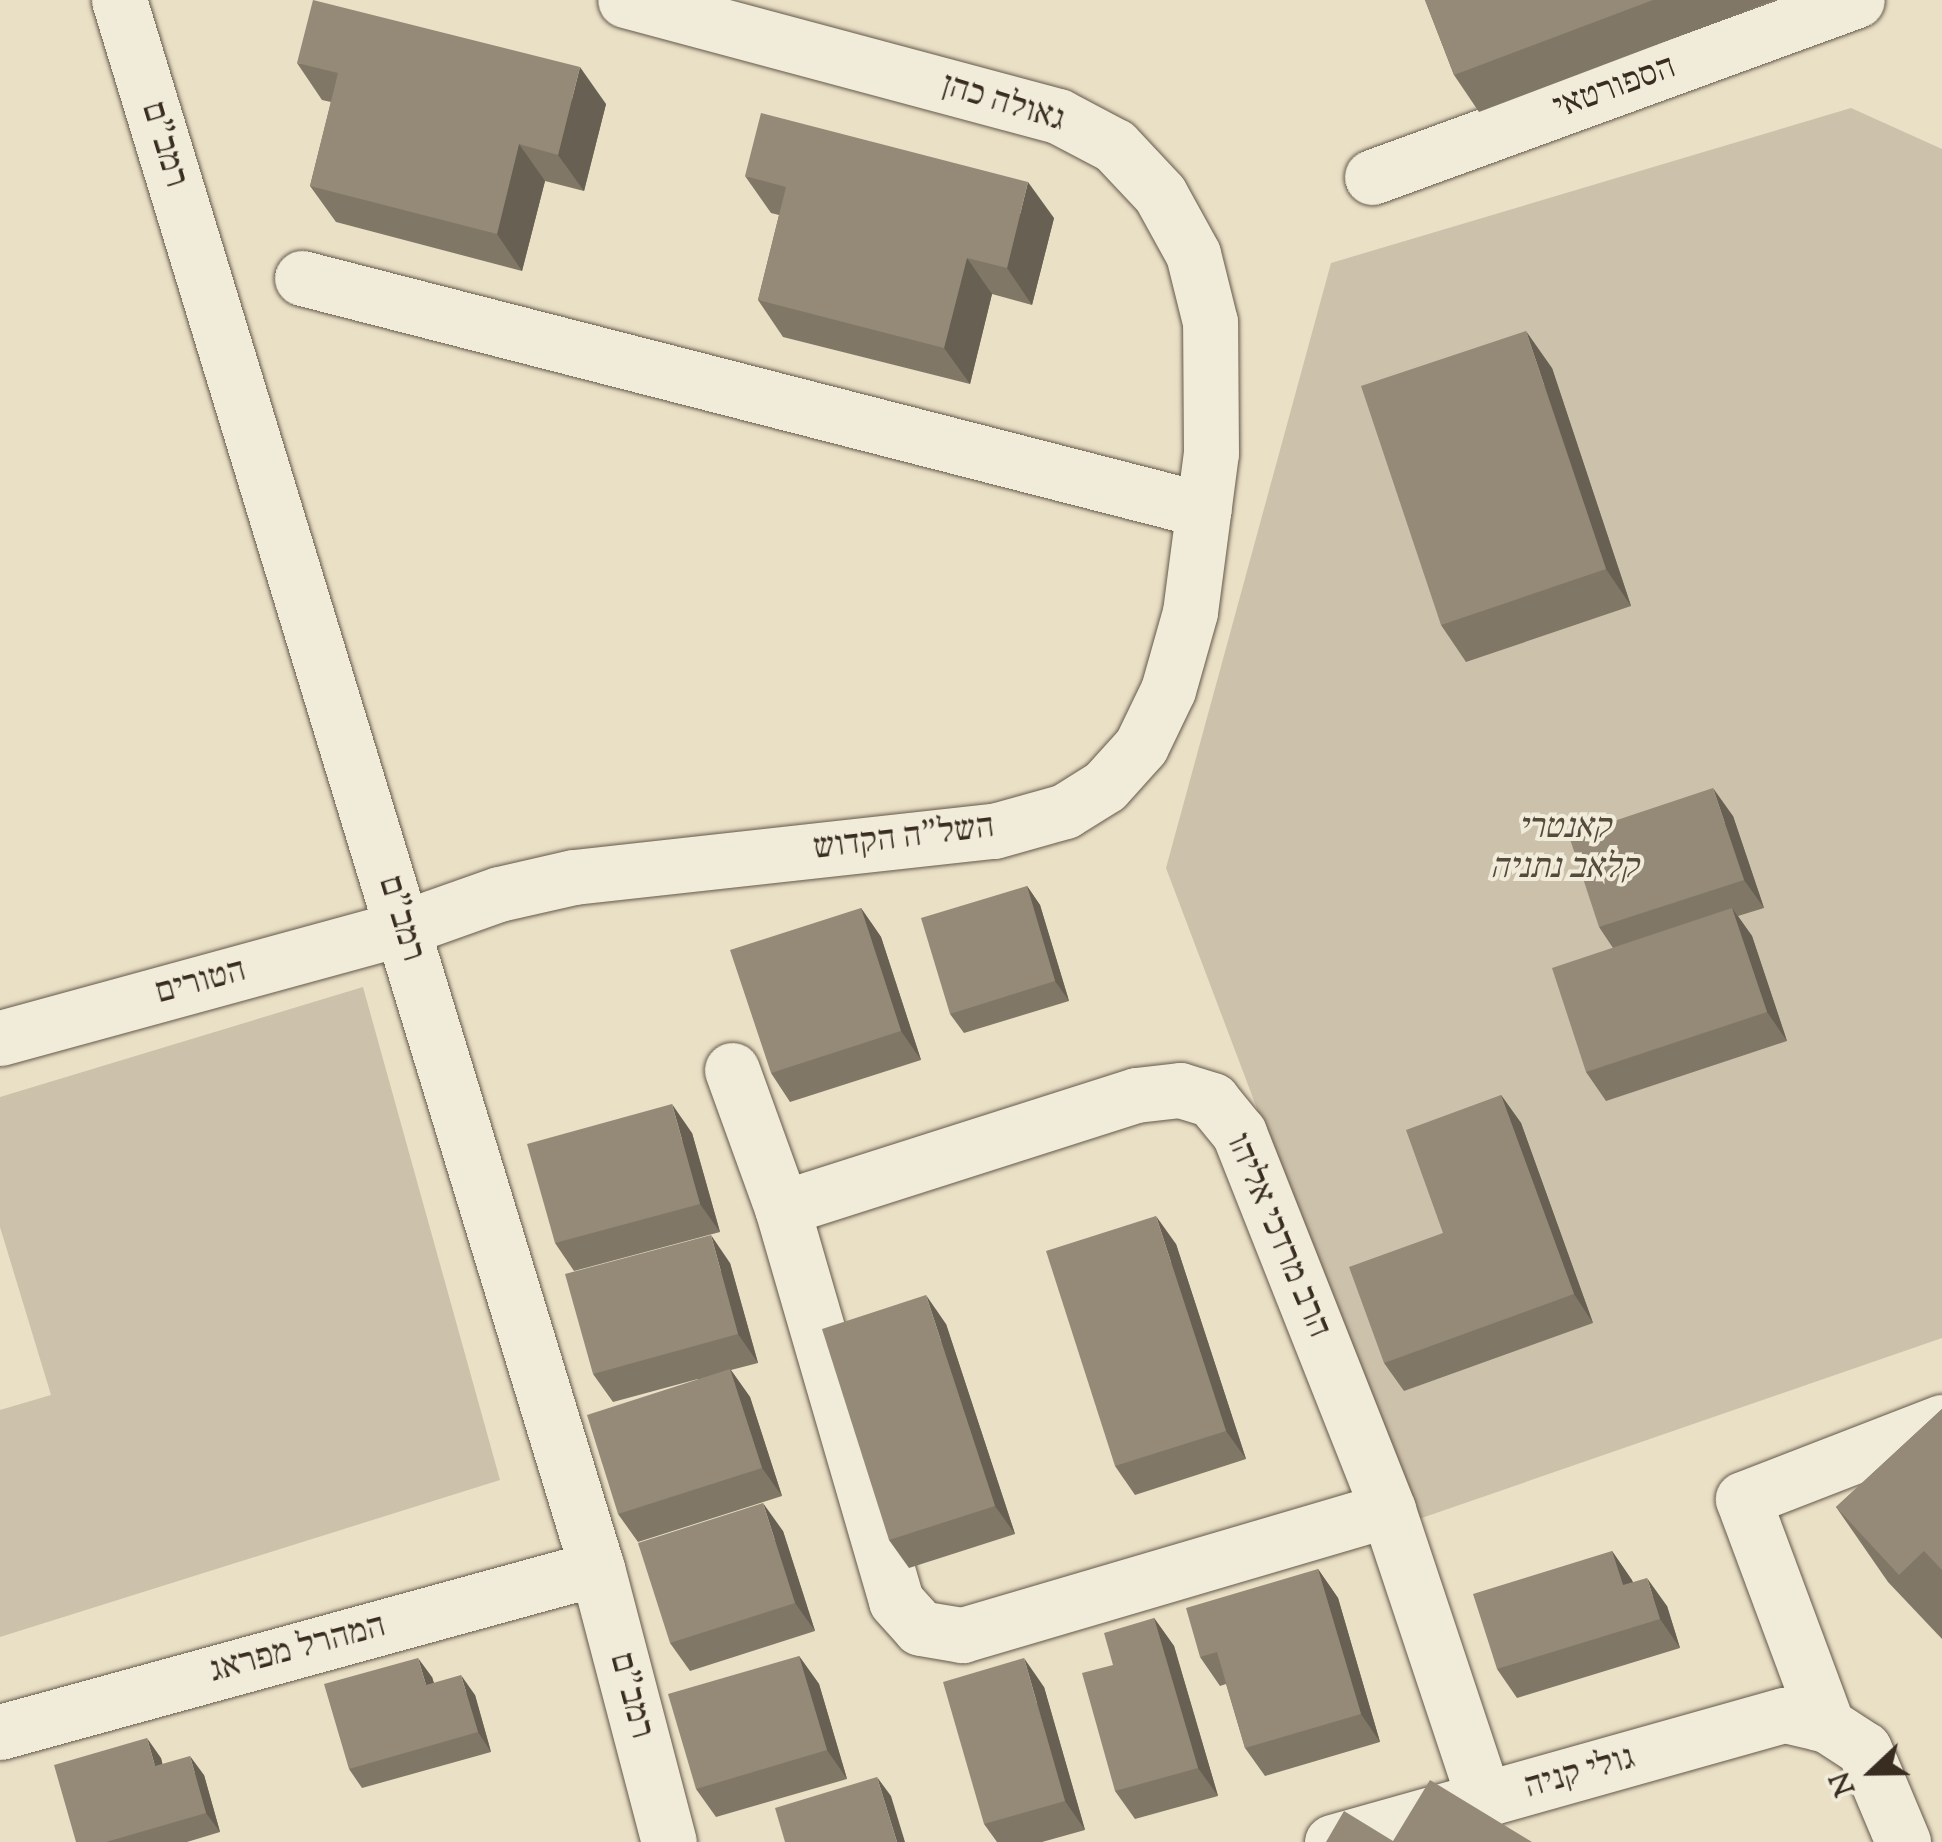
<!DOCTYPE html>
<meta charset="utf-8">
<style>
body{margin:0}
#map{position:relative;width:1942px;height:1842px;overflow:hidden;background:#eae0c6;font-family:"Sorts Mill Goudy","Frank Ruhl Libre",serif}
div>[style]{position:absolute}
.green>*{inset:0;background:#ccc1aa}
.roads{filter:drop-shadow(0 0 2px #65594a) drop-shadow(0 0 2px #65594a)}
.minor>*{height:55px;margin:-27.5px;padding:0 27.5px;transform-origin:27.5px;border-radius:27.5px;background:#f1ebda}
.wall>*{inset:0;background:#807766}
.shaded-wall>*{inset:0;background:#686153}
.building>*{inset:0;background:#958a77}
span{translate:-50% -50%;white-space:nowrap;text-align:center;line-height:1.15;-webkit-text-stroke:8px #f1ebda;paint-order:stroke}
.street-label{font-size:35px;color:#392c21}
.park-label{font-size:35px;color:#564a3c;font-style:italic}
.north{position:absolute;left:1822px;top:1722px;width:100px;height:100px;-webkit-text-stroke:8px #f1ebda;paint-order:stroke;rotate:248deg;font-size:28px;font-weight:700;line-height:40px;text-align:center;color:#392c21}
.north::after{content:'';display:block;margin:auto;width:35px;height:45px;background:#392c21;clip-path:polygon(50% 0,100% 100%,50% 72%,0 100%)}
</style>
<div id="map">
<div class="green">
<div style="clip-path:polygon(1851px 108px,1942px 149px,1942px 1338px,1413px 1521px,1166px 868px,1331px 263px)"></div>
<div style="clip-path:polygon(363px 987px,500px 1480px,0 1637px,0 1410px,51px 1395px,0 1227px,0 1097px)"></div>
</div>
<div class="roads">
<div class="minor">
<div style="left:119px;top:0;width:1639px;rotate:73.05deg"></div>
<div style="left:597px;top:1568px;width:283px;rotate:75.3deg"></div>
<div style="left:1372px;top:177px;width:516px;rotate:-20.05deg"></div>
<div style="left:302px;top:278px;width:931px;rotate:14.42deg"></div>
<div style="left:0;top:1038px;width:418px;rotate:-15.3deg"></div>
<div style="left:403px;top:928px;width:102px;rotate:-19.5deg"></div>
<div style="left:499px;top:894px;width:77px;rotate:-12.8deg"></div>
<div style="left:574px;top:877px;width:423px;rotate:-6.3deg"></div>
<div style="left:994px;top:831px;width:74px;rotate:-15.7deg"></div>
<div style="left:1065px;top:811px;width:47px;rotate:-32deg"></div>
<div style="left:1105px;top:786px;width:54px;rotate:-48deg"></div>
<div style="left:1141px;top:746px;width:62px;rotate:-64.3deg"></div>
<div style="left:1168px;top:690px;width:81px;rotate:-74.2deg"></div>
<div style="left:1190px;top:612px;width:160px;rotate:-82.5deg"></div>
<div style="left:1211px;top:453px;width:131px;rotate:-90.4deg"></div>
<div style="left:1210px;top:322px;width:70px;rotate:-104deg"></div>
<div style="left:1193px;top:254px;width:68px;rotate:-118.8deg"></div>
<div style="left:1160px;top:194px;width:66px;rotate:-133.2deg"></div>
<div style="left:1115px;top:146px;width:64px;rotate:-152.2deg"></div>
<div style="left:1058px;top:116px;width:448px;rotate:-165deg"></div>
<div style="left:732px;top:1070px;width:147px;rotate:70.1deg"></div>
<div style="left:782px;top:1208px;width:409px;rotate:73.8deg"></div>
<div style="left:896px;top:1601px;width:36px;rotate:48deg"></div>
<div style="left:920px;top:1628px;width:43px;rotate:9.5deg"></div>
<div style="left:962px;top:1635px;width:444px;rotate:-16.4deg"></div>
<div style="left:782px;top:1208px;width:372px;rotate:-17.7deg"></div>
<div style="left:1136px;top:1095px;width:44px;rotate:-6.5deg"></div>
<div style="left:1180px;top:1090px;width:34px;rotate:17deg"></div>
<div style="left:1212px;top:1100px;width:43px;rotate:50.7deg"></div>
<div style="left:1239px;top:1133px;width:405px;rotate:68.4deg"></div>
<div style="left:1388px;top:1510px;width:307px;rotate:71.6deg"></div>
<div style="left:1827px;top:1725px;width:241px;rotate:-110.4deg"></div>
<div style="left:1743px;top:1499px;width:213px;rotate:-21.2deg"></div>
<div style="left:0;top:1732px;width:619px;rotate:-15.36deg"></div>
<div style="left:1332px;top:1842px;width:470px;rotate:-15.7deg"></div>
<div style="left:1785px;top:1715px;width:43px;rotate:13.4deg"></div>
<div style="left:1827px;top:1725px;width:44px;rotate:33deg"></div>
<div style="left:1864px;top:1749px;width:101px;rotate:67.2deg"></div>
</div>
</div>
<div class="wall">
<div style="clip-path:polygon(1425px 0,1775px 0,1479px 112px,1454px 75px)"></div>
<div style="clip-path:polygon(297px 63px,606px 104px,584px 191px,545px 181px,522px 271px,336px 222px,310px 186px,331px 102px,322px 100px)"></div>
<div style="clip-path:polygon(745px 176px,1054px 218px,1032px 305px,992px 294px,970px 384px,783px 337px,758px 300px,779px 215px,771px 213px)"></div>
<div style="clip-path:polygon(1552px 368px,1631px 606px,1466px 662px,1441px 625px)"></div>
<div style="clip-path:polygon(1733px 816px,1764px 908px,1738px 916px,1752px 936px,1787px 1041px,1606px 1101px,1586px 1072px,1613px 948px,1599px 927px)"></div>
<div style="clip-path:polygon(1027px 886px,1040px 905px,1069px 1001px,964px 1033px,950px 1014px)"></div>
<div style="clip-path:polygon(861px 908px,881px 937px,921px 1060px,790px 1102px,771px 1073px)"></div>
<div style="clip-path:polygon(1501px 1095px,1521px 1123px,1593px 1323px,1404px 1391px,1384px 1363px,1443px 1233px)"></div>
<div style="clip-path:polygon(692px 1133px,720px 1232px,574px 1271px,555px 1243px)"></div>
<div style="clip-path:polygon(1176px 1244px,1246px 1459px,1135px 1495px,1115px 1466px)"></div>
<div style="clip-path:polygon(730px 1263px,758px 1363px,731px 1370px,750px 1397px,782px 1496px,638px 1542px,618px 1514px,698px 1379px,613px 1402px,593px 1374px)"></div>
<div style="clip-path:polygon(946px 1324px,1015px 1534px,909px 1568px,889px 1540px)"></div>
<div style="clip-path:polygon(1942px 1409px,1942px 1639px,1888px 1582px,1836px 1507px)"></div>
<div style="clip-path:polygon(783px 1531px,815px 1631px,690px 1671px,670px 1643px)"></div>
<div style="clip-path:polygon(1612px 1551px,1633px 1582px,1667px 1606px,1680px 1648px,1517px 1698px,1497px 1669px)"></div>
<div style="clip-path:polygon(1318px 1569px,1338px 1598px,1380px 1742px,1265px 1776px,1245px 1748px,1226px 1684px,1220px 1686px,1200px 1657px)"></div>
<div style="clip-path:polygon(1154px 1618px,1174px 1646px,1218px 1796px,1135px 1819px,1115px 1791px,1113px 1665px)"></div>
<div style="clip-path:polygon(799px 1656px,819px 1684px,847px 1779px,716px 1817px,696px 1789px)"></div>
<div style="clip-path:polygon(432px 1677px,434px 1683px,475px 1695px,491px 1752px,362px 1788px,349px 1769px)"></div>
<div style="clip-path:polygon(1044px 1687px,1085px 1830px,1042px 1842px,997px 1842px,984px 1824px)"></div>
<div style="clip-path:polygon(161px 1758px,162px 1764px,204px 1775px,220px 1832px,187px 1842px,76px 1842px)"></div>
</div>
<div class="shaded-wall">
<div style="clip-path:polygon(580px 67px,606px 104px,584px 191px,558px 155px)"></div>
<div style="clip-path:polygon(519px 144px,545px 181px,522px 271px,497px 234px)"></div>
<div style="clip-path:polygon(1028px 182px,1054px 218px,1032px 305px,1007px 268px)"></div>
<div style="clip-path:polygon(967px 258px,992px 294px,970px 384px,944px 348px)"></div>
<div style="clip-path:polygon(1526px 331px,1552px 368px,1631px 606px,1606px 569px)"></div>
<div style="clip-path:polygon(1713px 788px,1733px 816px,1764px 908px,1744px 880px)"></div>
<div style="clip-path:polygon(1027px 886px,1040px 905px,1069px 1001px,1055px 981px)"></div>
<div style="clip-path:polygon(861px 908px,881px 937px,921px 1060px,901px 1031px)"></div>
<div style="clip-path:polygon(1732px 908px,1752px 936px,1787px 1041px,1767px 1012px)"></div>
<div style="clip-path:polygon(1501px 1095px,1521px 1123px,1593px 1323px,1574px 1294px)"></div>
<div style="clip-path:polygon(672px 1104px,692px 1133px,720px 1232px,700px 1204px)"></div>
<div style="clip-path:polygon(1156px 1216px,1176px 1244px,1246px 1459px,1226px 1431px)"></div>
<div style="clip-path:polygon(711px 1235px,730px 1263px,758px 1363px,738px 1334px)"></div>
<div style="clip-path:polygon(926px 1295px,946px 1324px,1015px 1534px,995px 1506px)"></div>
<div style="clip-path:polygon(730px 1369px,750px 1397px,782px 1496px,762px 1468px)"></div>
<div style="clip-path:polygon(763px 1503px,783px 1531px,815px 1631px,795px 1603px)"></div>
<div style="clip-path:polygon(1612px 1551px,1632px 1580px,1642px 1614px,1623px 1585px)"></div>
<div style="clip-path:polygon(1318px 1569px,1338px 1598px,1380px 1742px,1361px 1714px)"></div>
<div style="clip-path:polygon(1647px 1578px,1667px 1606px,1680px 1648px,1660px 1619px)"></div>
<div style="clip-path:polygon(1154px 1618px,1174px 1646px,1218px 1796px,1198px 1768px)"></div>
<div style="clip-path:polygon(799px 1656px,819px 1684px,847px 1779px,827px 1750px)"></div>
<div style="clip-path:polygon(418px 1658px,432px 1677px,440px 1704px,426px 1685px)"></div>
<div style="clip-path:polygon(1024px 1658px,1044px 1687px,1085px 1830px,1065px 1801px)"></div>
<div style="clip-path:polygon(461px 1675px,475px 1695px,491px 1752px,478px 1732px)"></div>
<div style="clip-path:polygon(147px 1738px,161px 1758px,168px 1786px,155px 1766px)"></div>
<div style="clip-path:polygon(190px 1756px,204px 1775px,220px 1832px,206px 1813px)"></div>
<div style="clip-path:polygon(877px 1777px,891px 1796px,905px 1842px,897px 1842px)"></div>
</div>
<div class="building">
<div style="clip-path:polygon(313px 0,580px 67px,558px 155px,519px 144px,497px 234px,310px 186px,338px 73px,297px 63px)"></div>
<div style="clip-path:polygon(1425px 0,1653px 0,1454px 75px)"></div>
<div style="clip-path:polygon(761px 113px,1028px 182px,1007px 268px,967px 258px,944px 348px,758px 300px,786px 187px,745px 176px)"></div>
<div style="clip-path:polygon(1526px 331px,1606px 569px,1441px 625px,1361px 386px)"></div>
<div style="clip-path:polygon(1713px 788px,1744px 880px,1599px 927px,1569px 836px)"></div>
<div style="clip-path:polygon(1027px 886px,1055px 981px,950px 1014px,921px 918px)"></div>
<div style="clip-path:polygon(861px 908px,901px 1031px,771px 1073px,730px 950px)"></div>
<div style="clip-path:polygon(1732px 908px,1767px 1012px,1586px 1072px,1552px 968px)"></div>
<div style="clip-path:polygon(1501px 1095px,1574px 1294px,1384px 1363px,1349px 1267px,1443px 1233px,1406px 1130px)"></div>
<div style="clip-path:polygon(672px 1104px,700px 1204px,555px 1243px,527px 1144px)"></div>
<div style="clip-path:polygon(1156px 1216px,1226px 1431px,1115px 1466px,1046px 1251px)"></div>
<div style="clip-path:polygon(711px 1235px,738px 1334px,593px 1374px,565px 1274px)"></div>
<div style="clip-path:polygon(926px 1295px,995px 1506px,889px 1540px,822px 1329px)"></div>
<div style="clip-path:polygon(730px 1369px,762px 1468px,618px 1514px,587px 1415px)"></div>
<div style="clip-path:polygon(1942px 1409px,1942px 1570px,1924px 1551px,1899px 1575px,1836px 1507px)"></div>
<div style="clip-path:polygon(763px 1503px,795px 1603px,670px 1643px,638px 1543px)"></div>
<div style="clip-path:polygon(1612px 1551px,1623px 1585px,1647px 1578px,1660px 1619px,1497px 1669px,1473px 1594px)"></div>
<div style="clip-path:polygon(1318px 1569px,1361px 1714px,1245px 1748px,1217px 1652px,1200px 1657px,1186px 1608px)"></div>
<div style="clip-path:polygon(1154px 1618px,1198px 1768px,1115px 1791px,1082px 1673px,1113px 1665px,1104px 1633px)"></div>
<div style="clip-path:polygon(799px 1656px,827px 1750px,696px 1789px,668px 1694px)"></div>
<div style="clip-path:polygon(418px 1658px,426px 1685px,461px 1675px,478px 1732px,349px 1769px,324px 1684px)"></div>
<div style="clip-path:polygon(1024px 1658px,1065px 1801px,984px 1824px,943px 1682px)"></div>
<div style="clip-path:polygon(147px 1738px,155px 1766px,190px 1756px,206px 1813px,106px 1842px,76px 1842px,54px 1765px)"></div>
<div style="clip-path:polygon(877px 1777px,897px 1842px,785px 1842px,775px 1808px)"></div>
<div style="clip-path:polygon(1430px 1780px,1532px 1842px,1326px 1842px,1344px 1811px,1393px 1841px)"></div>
</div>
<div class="street-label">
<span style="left:1615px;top:89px;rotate:-20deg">הספורטאי</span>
<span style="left:1003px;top:104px;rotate:17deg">גאולה כהן</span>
<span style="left:163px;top:145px;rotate:73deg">רמב"ם</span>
<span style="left:904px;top:839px;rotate:-7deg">השל"ה הקדוש</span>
<span style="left:400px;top:919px;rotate:73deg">רמב"ם</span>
<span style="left:201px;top:983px;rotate:-15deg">הטורים</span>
<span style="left:1277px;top:1236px;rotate:67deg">הרב מרדכי אליהו</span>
<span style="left:298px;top:1650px;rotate:-15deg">המהרל מפראג</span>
<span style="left:630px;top:1696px;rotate:75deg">רמב"ם</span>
<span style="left:1580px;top:1774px;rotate:-16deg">גולי קניה</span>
</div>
<div class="park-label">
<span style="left:1564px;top:849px">קאנטרי<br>קלאב נתניה</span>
</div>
<div class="north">N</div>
</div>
